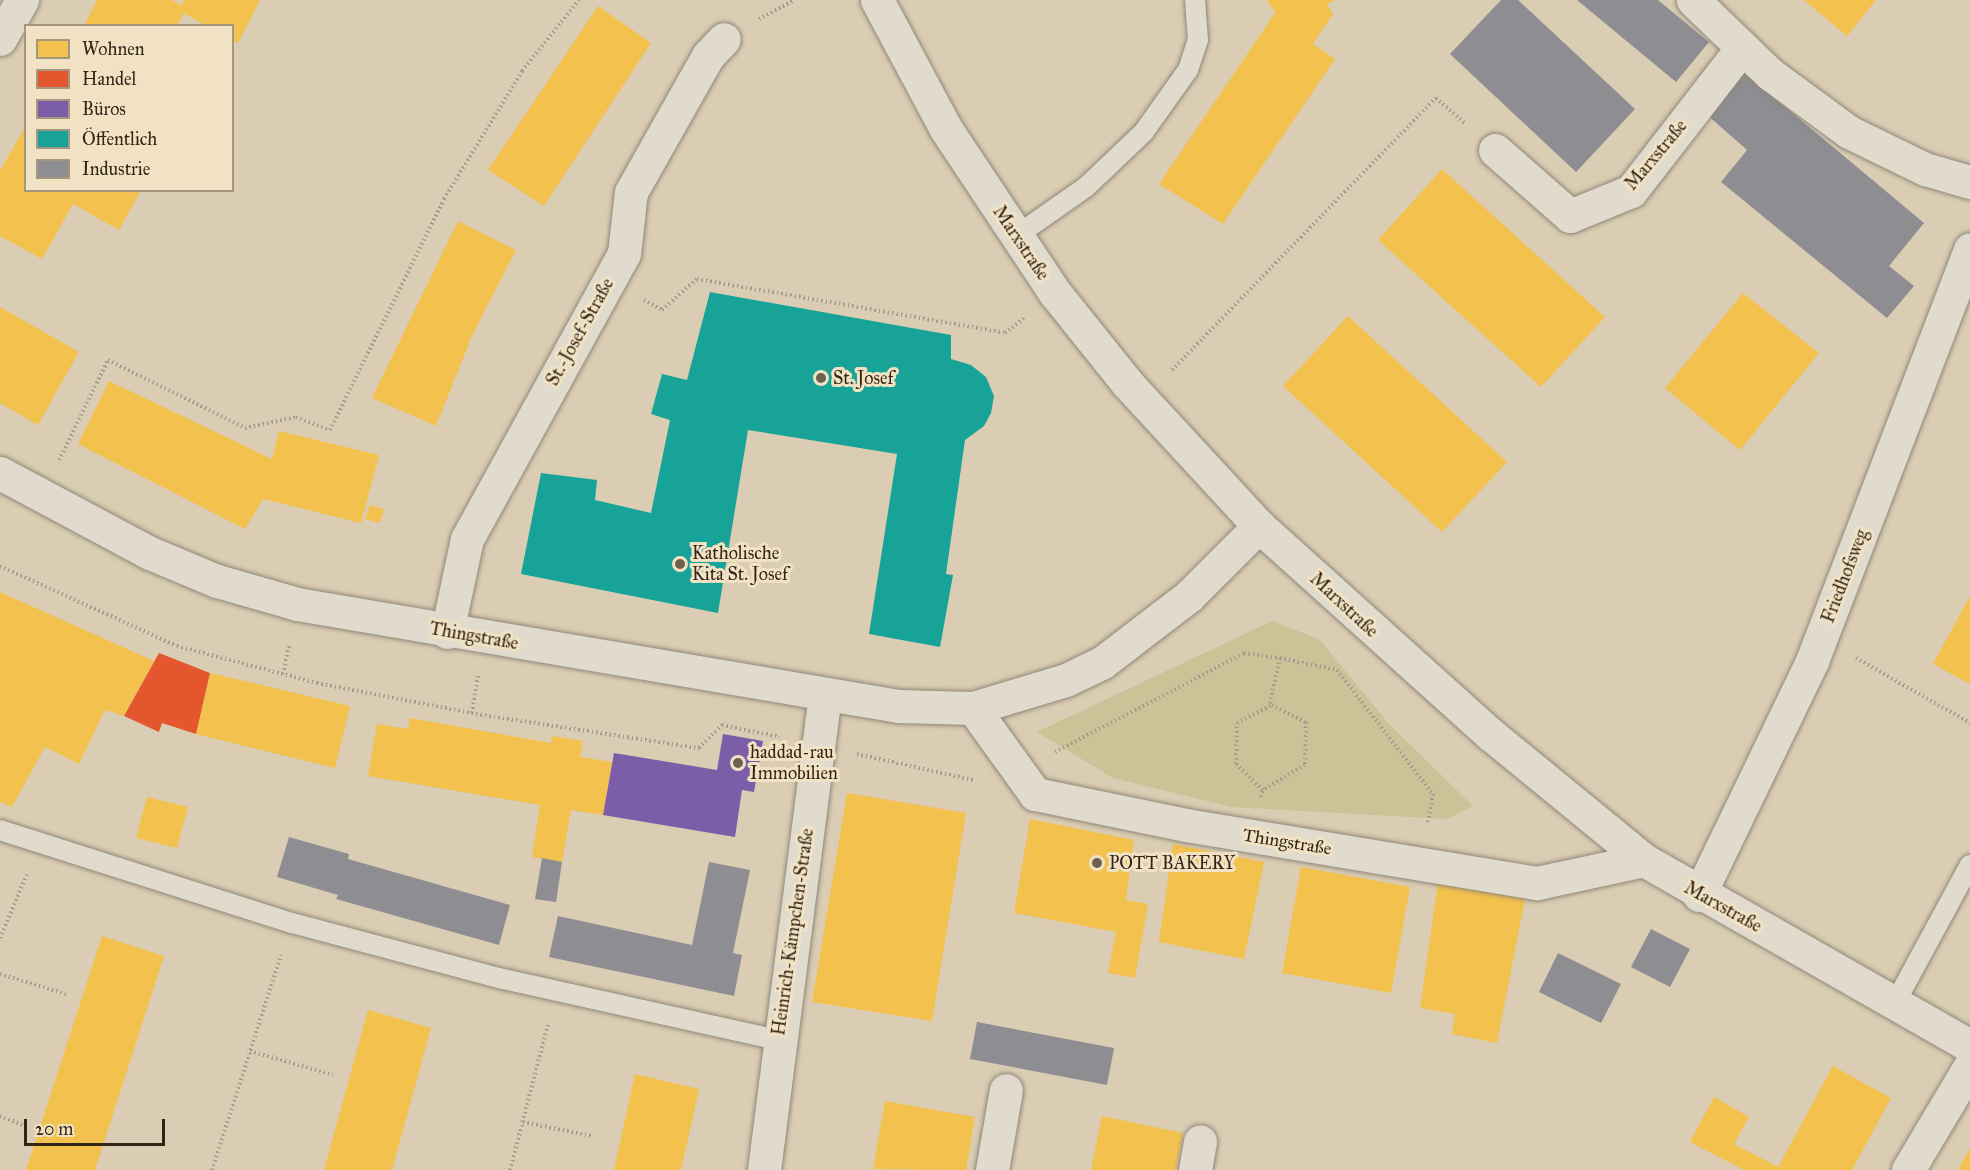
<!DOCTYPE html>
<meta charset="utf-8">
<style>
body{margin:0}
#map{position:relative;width:1970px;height:1170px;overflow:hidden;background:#dacdb3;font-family:"IM FELL Great Primer",serif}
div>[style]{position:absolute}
.green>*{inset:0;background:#cbc397}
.homes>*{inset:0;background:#f2c14e}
.shops>*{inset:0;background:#e4572e}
.offices>*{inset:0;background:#7b5ea7}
.public>*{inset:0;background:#17a398}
.industry>*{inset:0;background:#8d8d92}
.path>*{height:4px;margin-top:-2px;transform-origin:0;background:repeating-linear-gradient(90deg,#a39c91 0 1.5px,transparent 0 4.5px)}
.roads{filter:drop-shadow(0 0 2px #908778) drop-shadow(0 0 2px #908778)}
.lane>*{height:20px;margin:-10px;padding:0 10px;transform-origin:10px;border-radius:10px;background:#e1dbce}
.street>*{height:33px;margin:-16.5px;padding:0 16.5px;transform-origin:16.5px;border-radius:16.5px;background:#e1dbce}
.secondary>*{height:33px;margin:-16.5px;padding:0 16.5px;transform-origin:16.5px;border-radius:16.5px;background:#e1dbce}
.dots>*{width:16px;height:16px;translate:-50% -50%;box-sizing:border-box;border:3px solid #f1e2c4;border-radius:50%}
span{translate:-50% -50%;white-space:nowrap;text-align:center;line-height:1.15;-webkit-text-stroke:6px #f1e2c4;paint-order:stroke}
.street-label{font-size:18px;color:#322518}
.poi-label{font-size:18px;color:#322518}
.left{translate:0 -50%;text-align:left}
.legend{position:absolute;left:24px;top:24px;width:210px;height:168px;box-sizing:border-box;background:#f1e2c4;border:2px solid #a5967f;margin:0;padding:8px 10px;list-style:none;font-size:18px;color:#322518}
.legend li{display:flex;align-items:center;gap:12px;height:30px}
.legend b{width:30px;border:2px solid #a5967f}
.scale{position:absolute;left:24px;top:1119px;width:141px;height:27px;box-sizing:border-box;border:3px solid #322518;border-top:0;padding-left:8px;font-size:18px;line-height:21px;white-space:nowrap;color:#322518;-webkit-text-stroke:4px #f1e2c4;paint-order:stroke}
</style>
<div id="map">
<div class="green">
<div style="clip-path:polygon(1272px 621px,1319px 639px,1390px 725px,1473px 806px,1447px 819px,1231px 807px,1113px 778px,1037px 732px)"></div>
</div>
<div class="homes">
<div style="clip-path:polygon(97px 0,172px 0,181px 5px,184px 0,260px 0,238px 43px,232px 40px,232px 26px,206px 26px,184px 13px,177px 26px,84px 26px)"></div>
<div style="clip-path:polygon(1267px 0,1335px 0,1327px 4px,1333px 14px,1313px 44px,1335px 59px,1223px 224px,1159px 184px,1275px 13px)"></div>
<div style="clip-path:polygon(1804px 0,1876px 0,1847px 36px)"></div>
<div style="clip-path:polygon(598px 6px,651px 43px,544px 206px,488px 170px)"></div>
<div style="clip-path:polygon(26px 125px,26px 190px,141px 190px,119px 230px,73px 204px,42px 259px,0 236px,0 171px)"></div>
<div style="clip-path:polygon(1442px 169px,1605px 317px,1541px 387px,1378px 240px)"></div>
<div style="clip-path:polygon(458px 221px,516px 250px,472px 336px,436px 426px,372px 398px)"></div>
<div style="clip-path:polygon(1743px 293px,1819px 353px,1740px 450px,1665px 388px)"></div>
<div style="clip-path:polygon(0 307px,79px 352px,38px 425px,0 403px)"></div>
<div style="clip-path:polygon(1348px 316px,1507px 462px,1442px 532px,1283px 386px)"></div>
<div style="clip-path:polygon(109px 381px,272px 459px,279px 431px,379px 455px,361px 523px,263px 499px,245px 529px,78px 444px)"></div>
<div style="clip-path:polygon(370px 505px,384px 509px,380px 523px,365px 519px)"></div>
<div style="clip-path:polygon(0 592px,154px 661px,124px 716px,105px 710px,79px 764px,45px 747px,12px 807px,0 802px)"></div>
<div style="clip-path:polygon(1970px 596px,1970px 684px,1933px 664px)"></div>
<div style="clip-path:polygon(210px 673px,350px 706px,335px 768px,196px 734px)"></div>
<div style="clip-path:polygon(410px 718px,551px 743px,552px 736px,583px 741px,580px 757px,612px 762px,603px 815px,571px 810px,562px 862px,532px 857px,540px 805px,368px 776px,377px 724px,408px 729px)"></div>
<div style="clip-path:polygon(847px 793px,966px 813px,932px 1021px,812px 1002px)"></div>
<div style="clip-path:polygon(147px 797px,188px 807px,177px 848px,136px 838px)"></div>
<div style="clip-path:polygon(1030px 819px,1134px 840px,1126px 900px,1148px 904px,1135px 978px,1108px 973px,1116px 932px,1014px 913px)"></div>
<div style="clip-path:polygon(1173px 844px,1264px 862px,1244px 959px,1159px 942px)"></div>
<div style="clip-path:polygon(1301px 867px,1410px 887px,1391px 993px,1282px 973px)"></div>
<div style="clip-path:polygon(1438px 882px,1525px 899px,1497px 1043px,1452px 1034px,1455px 1014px,1420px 1008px)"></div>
<div style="clip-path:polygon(102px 936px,164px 956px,95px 1170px,26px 1170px)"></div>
<div style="clip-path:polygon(368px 1010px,431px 1028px,392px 1170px,324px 1170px)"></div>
<div style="clip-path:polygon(1833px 1066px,1891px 1098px,1852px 1170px,1744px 1170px,1690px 1142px,1714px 1097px,1749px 1117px,1734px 1144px,1778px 1167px)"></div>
<div style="clip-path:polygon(635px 1074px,699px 1089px,681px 1170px,614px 1170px)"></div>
<div style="clip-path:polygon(885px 1101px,975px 1117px,966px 1170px,873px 1169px)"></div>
<div style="clip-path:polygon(1102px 1116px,1183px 1133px,1176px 1170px,1091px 1170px)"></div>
<div style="clip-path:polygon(1970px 1148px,1970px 1170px,1958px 1170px)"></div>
</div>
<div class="shops">
<div style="clip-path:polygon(159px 653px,210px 673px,196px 734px,162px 723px,159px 732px,124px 716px)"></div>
</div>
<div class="offices">
<div style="clip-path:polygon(723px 734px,763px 741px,754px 792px,742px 790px,735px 837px,603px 815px,614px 753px,717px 770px)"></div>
</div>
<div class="public">
<div style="clip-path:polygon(710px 292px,951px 335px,951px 359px,971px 365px,986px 377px,994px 396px,991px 413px,984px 426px,965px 440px,946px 574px,953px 575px,940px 647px,869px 634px,897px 454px,748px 430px,718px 613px,521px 574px,541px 473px,597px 480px,595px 500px,651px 513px,670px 420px,651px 414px,662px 374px,687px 380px)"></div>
</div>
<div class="industry">
<div style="clip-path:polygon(1501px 0,1518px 0,1635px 109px,1576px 172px,1450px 54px)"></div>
<div style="clip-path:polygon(1577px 0,1658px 0,1709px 42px,1676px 82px)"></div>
<div style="clip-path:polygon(1742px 71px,1924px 223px,1889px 266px,1914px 286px,1887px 318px,1721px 182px,1747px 150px,1706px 114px)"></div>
<div style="clip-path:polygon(289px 837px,349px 854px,348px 859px,510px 905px,499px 945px,336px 899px,338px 895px,277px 877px)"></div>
<div style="clip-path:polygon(542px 858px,562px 862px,556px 902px,535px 899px)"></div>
<div style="clip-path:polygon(709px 862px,750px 870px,733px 953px,742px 955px,734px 996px,549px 957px,558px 916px,692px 945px)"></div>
<div style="clip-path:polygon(1651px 929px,1690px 949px,1670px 987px,1631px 967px)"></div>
<div style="clip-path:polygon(1558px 953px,1621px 984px,1601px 1023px,1539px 992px)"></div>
<div style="clip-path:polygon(977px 1022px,1114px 1048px,1107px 1085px,970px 1059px)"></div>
</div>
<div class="path">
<div style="left:759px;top:19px;width:40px;rotate:-28deg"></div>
<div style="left:644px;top:300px;width:21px;rotate:29deg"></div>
<div style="left:662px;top:310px;width:47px;rotate:-41.5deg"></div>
<div style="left:697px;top:279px;width:313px;rotate:9.9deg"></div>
<div style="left:1005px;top:333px;width:24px;rotate:-38deg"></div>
<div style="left:1172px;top:370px;width:379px;rotate:-45.9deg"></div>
<div style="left:1436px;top:98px;width:40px;rotate:41deg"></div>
<div style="left:59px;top:460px;width:111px;rotate:-63.9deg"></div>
<div style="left:108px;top:360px;width:153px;rotate:26.4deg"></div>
<div style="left:245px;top:428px;width:52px;rotate:-12.2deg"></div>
<div style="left:296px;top:417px;width:36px;rotate:21deg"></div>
<div style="left:330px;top:430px;width:258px;rotate:-63.7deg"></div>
<div style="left:444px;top:199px;width:150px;rotate:-58.6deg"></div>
<div style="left:522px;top:71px;width:91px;rotate:-51.2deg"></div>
<div style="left:0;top:566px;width:194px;rotate:24.3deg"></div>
<div style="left:177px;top:646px;width:145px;rotate:14.8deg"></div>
<div style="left:317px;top:683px;width:162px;rotate:11deg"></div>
<div style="left:476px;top:714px;width:226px;rotate:8.7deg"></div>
<div style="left:699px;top:748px;width:33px;rotate:-45deg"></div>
<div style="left:722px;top:725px;width:59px;rotate:11.7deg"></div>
<div style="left:1280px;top:658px;width:58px;rotate:11.9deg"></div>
<div style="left:1337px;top:670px;width:157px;rotate:52.3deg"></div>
<div style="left:1433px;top:794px;width:29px;rotate:100deg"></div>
<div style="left:1856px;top:658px;width:131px;rotate:29.7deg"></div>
<div style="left:283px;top:674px;width:30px;rotate:-78deg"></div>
<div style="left:472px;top:713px;width:38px;rotate:-81deg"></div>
<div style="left:1055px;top:752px;width:213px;rotate:-27.6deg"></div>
<div style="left:1244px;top:653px;width:36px;rotate:8deg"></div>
<div style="left:1280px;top:658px;width:49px;rotate:102.9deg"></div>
<div style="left:857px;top:754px;width:119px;rotate:12.6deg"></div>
<div style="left:1261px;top:797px;width:7px;rotate:-74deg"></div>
<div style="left:1263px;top:790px;width:37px;rotate:-136deg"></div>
<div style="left:1236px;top:764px;width:41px;rotate:-88.6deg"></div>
<div style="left:1237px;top:723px;width:39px;rotate:-27deg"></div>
<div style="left:1272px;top:705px;width:38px;rotate:27deg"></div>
<div style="left:1306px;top:722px;width:43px;rotate:91.3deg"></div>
<div style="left:1305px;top:765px;width:49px;rotate:149.2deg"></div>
<div style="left:0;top:938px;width:69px;rotate:-67.1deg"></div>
<div style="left:0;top:974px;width:69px;rotate:16.9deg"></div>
<div style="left:250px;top:1051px;width:86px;rotate:16.1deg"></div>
<div style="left:0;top:1116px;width:26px;rotate:21deg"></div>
<div style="left:523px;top:1122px;width:70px;rotate:11.5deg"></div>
<div style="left:212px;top:1170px;width:226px;rotate:-72.2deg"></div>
<div style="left:510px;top:1170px;width:151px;rotate:-75.4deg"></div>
</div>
<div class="roads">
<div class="lane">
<div style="left:1016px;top:236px;width:85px;rotate:-35deg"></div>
<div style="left:1086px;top:187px;width:79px;rotate:-43.5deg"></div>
<div style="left:1143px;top:133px;width:77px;rotate:-54.5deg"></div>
<div style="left:1188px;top:70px;width:32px;rotate:-72deg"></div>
<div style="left:1198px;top:40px;width:40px;rotate:-94.3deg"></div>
<div style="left:0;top:830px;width:306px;rotate:17.7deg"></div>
<div style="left:292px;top:923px;width:218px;rotate:14.9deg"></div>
<div style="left:503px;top:979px;width:282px;rotate:12.5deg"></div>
<div style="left:1895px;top:1003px;width:157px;rotate:-61.5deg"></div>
</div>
<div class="street">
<div style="left:1693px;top:0;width:107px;rotate:43.9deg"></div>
<div style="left:1770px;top:74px;width:98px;rotate:36.3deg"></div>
<div style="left:1849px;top:132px;width:85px;rotate:26deg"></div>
<div style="left:1925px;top:169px;width:47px;rotate:16.1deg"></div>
<div style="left:0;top:39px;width:45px;rotate:-60.6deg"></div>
<div style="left:1495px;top:150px;width:100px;rotate:41.3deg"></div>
<div style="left:1570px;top:216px;width:66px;rotate:-22.3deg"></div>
<div style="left:1631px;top:191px;width:181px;rotate:-52.2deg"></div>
<div style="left:0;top:473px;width:170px;rotate:28.1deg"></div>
<div style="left:150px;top:553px;width:73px;rotate:22.7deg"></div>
<div style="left:217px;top:581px;width:83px;rotate:16deg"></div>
<div style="left:297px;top:604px;width:610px;rotate:9.63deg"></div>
<div style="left:898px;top:706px;width:75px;rotate:1.5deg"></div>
<div style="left:973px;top:708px;width:97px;rotate:-16.8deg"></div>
<div style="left:1066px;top:680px;width:41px;rotate:-25.9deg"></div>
<div style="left:1103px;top:662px;width:108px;rotate:-37.5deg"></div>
<div style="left:1189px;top:596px;width:99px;rotate:-45deg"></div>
<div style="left:447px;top:632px;width:95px;rotate:-77.9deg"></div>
<div style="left:467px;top:539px;width:325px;rotate:-61.2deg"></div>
<div style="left:624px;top:254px;width:62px;rotate:-83.6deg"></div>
<div style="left:631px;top:192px;width:156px;rotate:-60.5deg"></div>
<div style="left:708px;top:56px;width:23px;rotate:-47deg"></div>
<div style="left:973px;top:708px;width:106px;rotate:54.2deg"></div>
<div style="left:1035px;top:794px;width:154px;rotate:11.6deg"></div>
<div style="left:1186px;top:825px;width:356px;rotate:9.4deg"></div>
<div style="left:1537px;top:883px;width:109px;rotate:-12.1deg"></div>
<div style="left:1699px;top:895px;width:260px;rotate:-64.2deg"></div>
<div style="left:1812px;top:661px;width:441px;rotate:-69deg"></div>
<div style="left:764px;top:1170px;width:479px;rotate:-82.7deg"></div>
<div style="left:992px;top:1170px;width:81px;rotate:-80.1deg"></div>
<div style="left:1195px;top:1170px;width:29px;rotate:-80deg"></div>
<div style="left:1908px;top:1170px;width:121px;rotate:-59.2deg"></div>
</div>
<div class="secondary">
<div style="left:877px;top:0;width:146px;rotate:61.9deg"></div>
<div style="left:946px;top:129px;width:197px;rotate:56.4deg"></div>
<div style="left:1055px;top:293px;width:115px;rotate:51.3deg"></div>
<div style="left:1127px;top:383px;width:195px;rotate:47.3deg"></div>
<div style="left:1259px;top:526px;width:311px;rotate:42deg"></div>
<div style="left:1490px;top:734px;width:199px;rotate:39.3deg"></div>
<div style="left:1644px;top:860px;width:375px;rotate:29.7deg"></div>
</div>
</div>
<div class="dots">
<div style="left:821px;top:378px;background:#6d604e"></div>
<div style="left:680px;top:564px;background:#6d604e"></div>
<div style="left:738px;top:763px;background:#6d604e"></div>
<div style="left:1097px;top:863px;background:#6d604e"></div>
</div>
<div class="street-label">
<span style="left:1656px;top:155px;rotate:-50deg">Marxstraße</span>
<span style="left:1021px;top:243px;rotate:56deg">Marxstraße</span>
<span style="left:580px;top:332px;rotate:-61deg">St.-Josef-Straße</span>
<span style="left:1845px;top:576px;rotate:-69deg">Friedhofsweg</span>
<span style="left:1344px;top:605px;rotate:43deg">Marxstraße</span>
<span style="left:474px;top:636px;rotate:10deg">Thingstraße</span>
<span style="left:1287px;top:842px;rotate:9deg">Thingstraße</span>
<span style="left:1723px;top:907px;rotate:29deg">Marxstraße</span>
<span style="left:793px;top:932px;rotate:-82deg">Heinrich-Kämpchen-Straße</span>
</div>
<div class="poi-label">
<span class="left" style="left:833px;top:378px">St. Josef</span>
<span class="left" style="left:692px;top:564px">Katholische<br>Kita St. Josef</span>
<span class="left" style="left:750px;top:763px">haddad-rau<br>Immobilien</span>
<span class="left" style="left:1109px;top:863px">POTT BAKERY</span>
</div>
<ul class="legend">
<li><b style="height:16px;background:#f2c14e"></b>Wohnen</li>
<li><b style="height:16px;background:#e4572e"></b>Handel</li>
<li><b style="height:16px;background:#7b5ea7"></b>Büros</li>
<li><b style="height:16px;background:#17a398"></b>Öffentlich</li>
<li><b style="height:16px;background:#8d8d92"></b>Industrie</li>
</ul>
<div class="scale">20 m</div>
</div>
